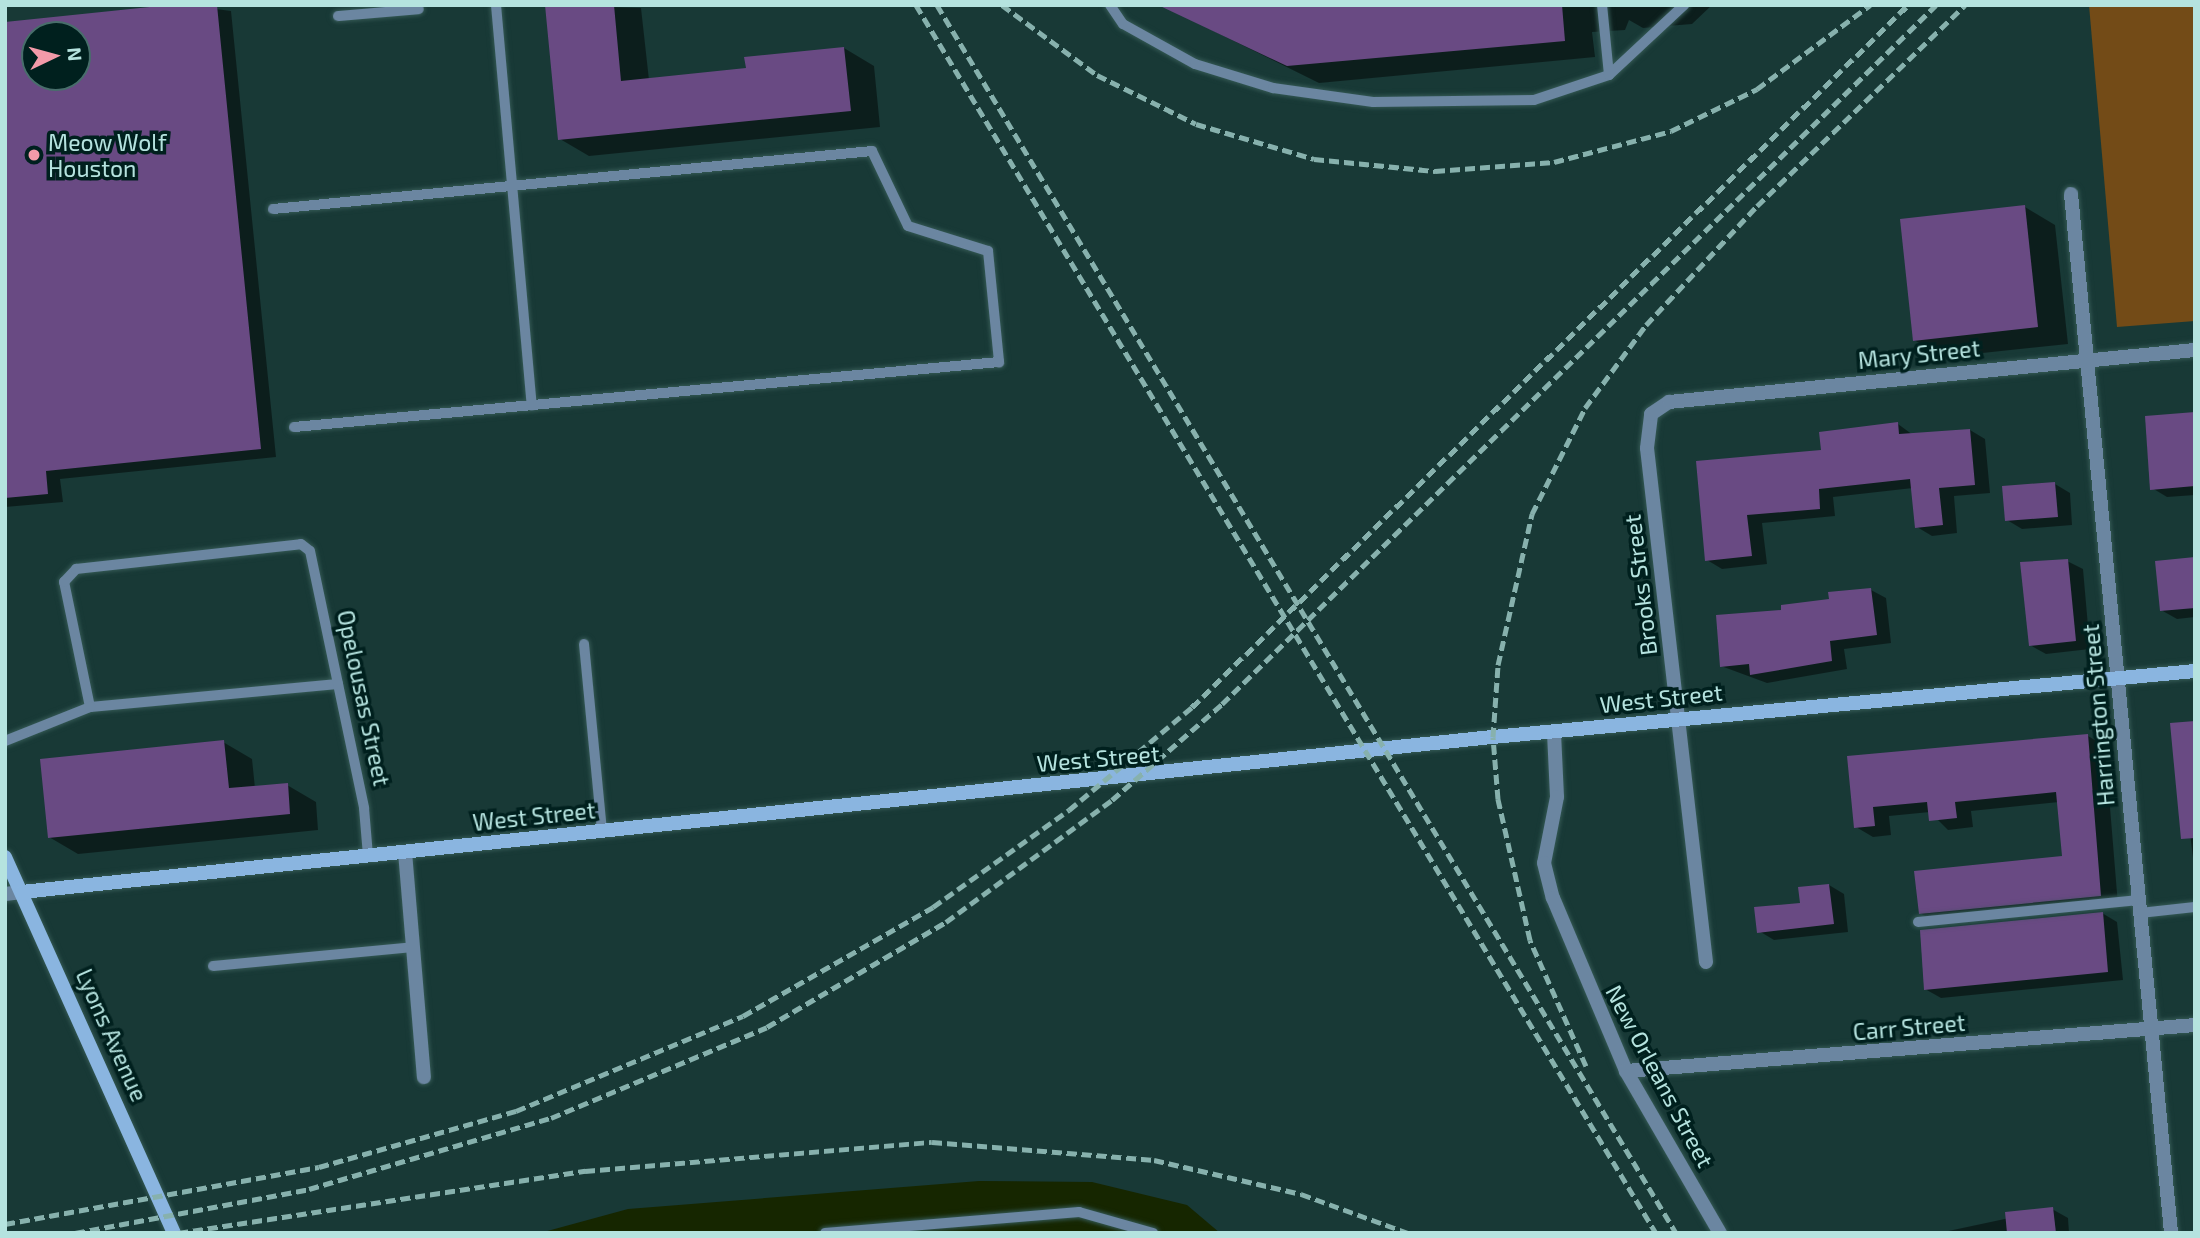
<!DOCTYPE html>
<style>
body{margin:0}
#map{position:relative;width:2200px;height:1238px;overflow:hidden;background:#183936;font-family:"Exo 2",sans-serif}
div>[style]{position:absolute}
.green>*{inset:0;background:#734b17}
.water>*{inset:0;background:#162600}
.shadow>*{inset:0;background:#0007}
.building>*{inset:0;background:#694a83}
.roads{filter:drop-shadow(0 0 2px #345854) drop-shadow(0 0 2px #345854)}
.lane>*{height:10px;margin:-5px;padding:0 5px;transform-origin:5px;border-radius:5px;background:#6b86a1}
.street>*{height:14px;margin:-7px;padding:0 7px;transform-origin:7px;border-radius:7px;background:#6b86a1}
.secondary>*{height:14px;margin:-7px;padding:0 7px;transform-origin:7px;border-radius:7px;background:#8ab5e0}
.rail>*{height:5px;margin-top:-2.5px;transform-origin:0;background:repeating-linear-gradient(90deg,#87b1ad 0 10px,transparent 0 15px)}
.dots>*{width:19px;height:19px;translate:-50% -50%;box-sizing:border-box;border:4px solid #00201e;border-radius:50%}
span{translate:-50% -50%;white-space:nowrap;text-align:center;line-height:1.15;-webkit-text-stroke:7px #00201e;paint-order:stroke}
.poi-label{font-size:23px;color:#b5e3df}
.left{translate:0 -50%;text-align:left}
.street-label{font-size:23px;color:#b5e3df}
.frame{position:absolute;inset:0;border:7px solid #b5e3df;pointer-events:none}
.north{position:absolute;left:21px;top:21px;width:70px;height:70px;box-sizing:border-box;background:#00201e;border:2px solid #486e6b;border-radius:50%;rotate:85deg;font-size:19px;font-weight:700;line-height:28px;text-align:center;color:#b5e3df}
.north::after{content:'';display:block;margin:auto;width:24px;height:32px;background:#f39aa9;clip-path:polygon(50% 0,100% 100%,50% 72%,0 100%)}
</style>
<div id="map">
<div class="green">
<div style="clip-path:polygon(2089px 5px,2195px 5px,2195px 321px,2117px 327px)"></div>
</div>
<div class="water">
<div style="clip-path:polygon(979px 1181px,1092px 1182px,1187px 1205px,1220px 1233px,540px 1233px,628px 1209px)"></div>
</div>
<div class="shadow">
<div style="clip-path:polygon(evenodd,186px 5px,231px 11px,276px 457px,60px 479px,63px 502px,5px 507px,5px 24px,186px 5px,35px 35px,77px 35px,77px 77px,35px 77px,35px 35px)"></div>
<div style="clip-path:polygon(547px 5px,641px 8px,649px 80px,748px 70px,844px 48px,874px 66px,880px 127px,589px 156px,560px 139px)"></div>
<div style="clip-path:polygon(1184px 5px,1712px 5px,1692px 24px,1643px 28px,1629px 20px,1625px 30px,1592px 32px,1595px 57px,1319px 83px,1175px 12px)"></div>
<div style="clip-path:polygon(2025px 207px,2055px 225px,2068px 344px,1945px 357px,1914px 340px)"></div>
<div style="clip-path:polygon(2195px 413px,2195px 495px,2167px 497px,2152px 488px)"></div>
<div style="clip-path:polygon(1898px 424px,1913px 435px,1970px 430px,1985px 439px,1990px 493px,1954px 496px,1957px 533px,1932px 536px,1917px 527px,1913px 488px,1833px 497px,1835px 516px,1762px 523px,1767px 564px,1722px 569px,1707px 560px,1698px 463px,1823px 451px)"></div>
<div style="clip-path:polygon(2055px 484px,2070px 493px,2072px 525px,2022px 529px,2007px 520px)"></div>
<div style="clip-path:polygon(2195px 559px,2195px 617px,2177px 619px,2161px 610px)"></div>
<div style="clip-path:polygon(2067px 561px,2083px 569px,2090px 649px,2046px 654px,2030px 645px)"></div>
<div style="clip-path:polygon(1871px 590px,1886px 598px,1891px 643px,1844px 649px,1847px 669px,1767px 683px,1721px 666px,1783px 612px)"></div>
<div style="clip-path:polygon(2195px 722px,2195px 874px,2188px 817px)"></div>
<div style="clip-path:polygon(2088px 736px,2105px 746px,2118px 905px,1937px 923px,1920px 913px,2064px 858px,2059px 802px,1971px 811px,1973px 827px,1948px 830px,1930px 812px,1889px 816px,1891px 835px,1873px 837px,1856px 827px,1849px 758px)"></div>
<div style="clip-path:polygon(223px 742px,252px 759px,255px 788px,287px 785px,316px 802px,318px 830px,78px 854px,49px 837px)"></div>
<div style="clip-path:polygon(1829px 885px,1844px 894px,1848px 932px,1774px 940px,1759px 931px)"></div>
<div style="clip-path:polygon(2102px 913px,2117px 922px,2123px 980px,1941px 998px,1925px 989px)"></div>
<div style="clip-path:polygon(2052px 1209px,2068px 1218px,2069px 1233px,1939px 1233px)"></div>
</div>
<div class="building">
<div style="clip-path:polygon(evenodd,169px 5px,217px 5px,261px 449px,46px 471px,48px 494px,5px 498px,5px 22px,169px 5px,35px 35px,77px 35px,77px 77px,35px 77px,35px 35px)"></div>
<div style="clip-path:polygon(545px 5px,614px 5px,621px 81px,746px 68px,744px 57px,844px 47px,851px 111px,558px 140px)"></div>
<div style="clip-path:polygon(1158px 5px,1562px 5px,1565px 41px,1287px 66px)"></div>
<div style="clip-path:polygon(2025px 205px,2038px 327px,1913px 341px,1900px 219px)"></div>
<div style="clip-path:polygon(2195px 412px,2195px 486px,2150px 490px,2145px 416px)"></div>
<div style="clip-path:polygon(1898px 422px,1899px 434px,1970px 429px,1975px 485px,1939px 488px,1943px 525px,1915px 528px,1910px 479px,1819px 489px,1820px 509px,1747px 515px,1752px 556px,1705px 561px,1696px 461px,1821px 450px,1819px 432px)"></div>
<div style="clip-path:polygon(2055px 482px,2058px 517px,2005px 521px,2002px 486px)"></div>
<div style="clip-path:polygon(2195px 557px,2195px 608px,2160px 611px,2155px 561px)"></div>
<div style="clip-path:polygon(2068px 559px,2076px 641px,2029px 646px,2020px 562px)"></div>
<div style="clip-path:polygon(1871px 588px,1877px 635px,1830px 641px,1832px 661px,1750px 675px,1749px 664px,1720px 667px,1716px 615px,1781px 610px,1781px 605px,1829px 599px,1828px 592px)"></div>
<div style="clip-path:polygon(2195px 721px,2195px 838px,2181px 839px,2170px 723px)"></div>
<div style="clip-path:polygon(2088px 734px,2101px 896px,1919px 914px,1914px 871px,2062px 856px,2056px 792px,1955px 802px,1957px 818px,1929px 821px,1927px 802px,1873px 807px,1875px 826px,1854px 828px,1847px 756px)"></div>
<div style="clip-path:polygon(224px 740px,229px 788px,288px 783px,290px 814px,48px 838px,40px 759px)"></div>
<div style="clip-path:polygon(1829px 884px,1834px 924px,1757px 933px,1754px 907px,1800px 903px,1798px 887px)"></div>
<div style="clip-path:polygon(2103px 912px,2108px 972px,1924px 990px,1920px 930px)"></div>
<div style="clip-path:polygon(2053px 1207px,2056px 1233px,2007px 1233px,2005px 1212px)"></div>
</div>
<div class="roads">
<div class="lane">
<div style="left:496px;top:5px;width:402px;rotate:84.9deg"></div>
<div style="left:1110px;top:5px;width:23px;rotate:56deg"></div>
<div style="left:1123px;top:24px;width:82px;rotate:29.1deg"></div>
<div style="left:1195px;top:64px;width:82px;rotate:17.1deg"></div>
<div style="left:1273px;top:88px;width:101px;rotate:8deg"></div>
<div style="left:1373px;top:102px;width:161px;rotate:-0.7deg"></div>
<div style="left:1534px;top:100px;width:79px;rotate:-18.4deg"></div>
<div style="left:1609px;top:75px;width:70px;rotate:-95.7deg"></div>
<div style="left:338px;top:16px;width:81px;rotate:-4.9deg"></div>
<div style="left:1609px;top:75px;width:103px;rotate:-43deg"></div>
<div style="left:273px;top:209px;width:602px;rotate:-5.53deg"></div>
<div style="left:872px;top:151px;width:83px;rotate:64.4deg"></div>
<div style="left:908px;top:226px;width:84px;rotate:17.4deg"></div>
<div style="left:988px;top:251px;width:112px;rotate:84.3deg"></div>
<div style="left:999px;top:362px;width:708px;rotate:174.73deg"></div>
<div style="left:584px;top:644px;width:189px;rotate:84.5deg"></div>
<div style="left:338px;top:684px;width:249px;rotate:174.7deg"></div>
<div style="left:90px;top:707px;width:128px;rotate:-101.7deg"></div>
<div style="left:64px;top:582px;width:18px;rotate:-47deg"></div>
<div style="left:76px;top:569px;width:226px;rotate:-6.3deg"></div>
<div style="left:301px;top:544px;width:11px;rotate:38deg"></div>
<div style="left:310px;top:551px;width:263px;rotate:78.1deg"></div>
<div style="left:364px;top:808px;width:48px;rotate:85.2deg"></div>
<div style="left:5px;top:741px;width:92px;rotate:-21.8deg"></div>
<div style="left:2140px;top:913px;width:55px;rotate:-6.2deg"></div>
<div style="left:1918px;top:922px;width:222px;rotate:-5.7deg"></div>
<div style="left:213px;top:966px;width:201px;rotate:-5.4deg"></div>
<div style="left:825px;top:1233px;width:255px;rotate:-4.7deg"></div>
<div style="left:1079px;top:1212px;width:77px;rotate:15.8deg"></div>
</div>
<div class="street">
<div style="left:2071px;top:194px;width:1044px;rotate:84.5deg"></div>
<div style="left:1554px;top:733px;width:64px;rotate:87.3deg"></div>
<div style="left:1557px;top:797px;width:67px;rotate:101.1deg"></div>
<div style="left:1544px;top:863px;width:36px;rotate:76deg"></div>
<div style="left:1553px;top:898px;width:188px;rotate:67.1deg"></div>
<div style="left:1626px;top:1071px;width:187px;rotate:59.9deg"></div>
<div style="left:405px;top:852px;width:226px;rotate:85.2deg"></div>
<div style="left:5px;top:894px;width:17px;rotate:-7deg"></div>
<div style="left:1706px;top:962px;width:517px;rotate:-96.55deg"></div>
<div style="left:1647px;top:448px;width:34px;rotate:-83deg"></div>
<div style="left:1651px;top:414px;width:22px;rotate:-34deg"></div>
<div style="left:1669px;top:402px;width:529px;rotate:-5.65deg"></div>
<div style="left:1626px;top:1071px;width:571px;rotate:-4.62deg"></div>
</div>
<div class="secondary">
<div style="left:5px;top:857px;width:412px;rotate:65.8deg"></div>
<div style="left:22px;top:892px;width:1479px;rotate:-6.02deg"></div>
<div style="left:1493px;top:737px;width:705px;rotate:-5.37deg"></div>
</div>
</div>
<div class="rail">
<div style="left:916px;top:5px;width:1434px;rotate:58.93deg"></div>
<div style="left:937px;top:5px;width:1433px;rotate:58.96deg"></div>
<div style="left:1002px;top:5px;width:118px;rotate:36.4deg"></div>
<div style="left:1097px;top:75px;width:110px;rotate:26.3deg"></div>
<div style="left:1196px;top:124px;width:123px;rotate:16.5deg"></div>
<div style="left:1314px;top:159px;width:122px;rotate:5.7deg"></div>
<div style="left:1435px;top:171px;width:119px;rotate:-4.3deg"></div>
<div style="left:1554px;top:162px;width:121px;rotate:-14.8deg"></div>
<div style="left:1671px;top:131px;width:96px;rotate:-26deg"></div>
<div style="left:1757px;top:89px;width:141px;rotate:-36.6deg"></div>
<div style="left:1586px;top:1066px;width:138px;rotate:-114deg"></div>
<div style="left:1530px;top:940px;width:145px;rotate:-102.8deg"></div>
<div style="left:1498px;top:799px;width:62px;rotate:-94.6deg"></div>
<div style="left:1493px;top:737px;width:72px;rotate:-86deg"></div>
<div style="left:1498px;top:665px;width:155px;rotate:-77.3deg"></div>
<div style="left:1532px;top:514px;width:119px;rotate:-63.4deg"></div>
<div style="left:1585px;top:408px;width:103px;rotate:-53.7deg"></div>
<div style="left:1646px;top:325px;width:163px;rotate:-47deg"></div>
<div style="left:1757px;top:206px;width:289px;rotate:-44deg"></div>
<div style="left:5px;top:1224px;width:319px;rotate:-10.3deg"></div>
<div style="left:319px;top:1167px;width:205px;rotate:-15.9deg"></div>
<div style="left:516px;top:1111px;width:246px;rotate:-22.7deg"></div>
<div style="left:743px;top:1016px;width:219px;rotate:-29.8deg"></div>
<div style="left:933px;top:907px;width:167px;rotate:-35.5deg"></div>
<div style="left:1069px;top:810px;width:160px;rotate:-39.9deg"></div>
<div style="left:1192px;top:707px;width:1003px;rotate:-44.43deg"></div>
<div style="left:75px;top:1233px;width:238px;rotate:-10.6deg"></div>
<div style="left:309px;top:1189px;width:252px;rotate:-16.4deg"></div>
<div style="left:551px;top:1118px;width:234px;rotate:-22.8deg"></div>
<div style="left:767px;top:1027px;width:208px;rotate:-30.4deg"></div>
<div style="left:946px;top:922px;width:206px;rotate:-36.3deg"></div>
<div style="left:1112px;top:800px;width:146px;rotate:-41.1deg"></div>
<div style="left:1222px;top:704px;width:999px;rotate:-44.39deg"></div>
<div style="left:178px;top:1233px;width:412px;rotate:-8.7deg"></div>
<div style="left:585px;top:1171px;width:348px;rotate:-4.8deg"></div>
<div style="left:932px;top:1142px;width:223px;rotate:4.6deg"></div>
<div style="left:1154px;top:1160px;width:151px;rotate:13deg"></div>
<div style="left:1301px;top:1194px;width:114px;rotate:20deg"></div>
</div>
<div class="dots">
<div style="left:34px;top:155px;background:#f39aa9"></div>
</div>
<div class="poi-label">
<span class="left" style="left:48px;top:155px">Meow Wolf<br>Houston</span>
</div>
<div class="street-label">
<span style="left:1919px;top:354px;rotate:-6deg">Mary Street</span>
<span style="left:1640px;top:585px;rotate:-97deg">Brooks Street</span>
<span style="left:364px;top:698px;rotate:78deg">Opelousas Street</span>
<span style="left:1661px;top:698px;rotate:-6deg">West Street</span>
<span style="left:2098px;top:715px;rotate:-95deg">Harrington Street</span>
<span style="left:1098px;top:758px;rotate:-5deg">West Street</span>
<span style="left:534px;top:816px;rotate:-6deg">West Street</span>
<span style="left:1909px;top:1027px;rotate:-5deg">Carr Street</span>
<span style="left:112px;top:1035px;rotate:66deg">Lyons Avenue</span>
<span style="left:1660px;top:1076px;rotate:62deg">New Orleans Street</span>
</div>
<div class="frame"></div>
<div class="north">N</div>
</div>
